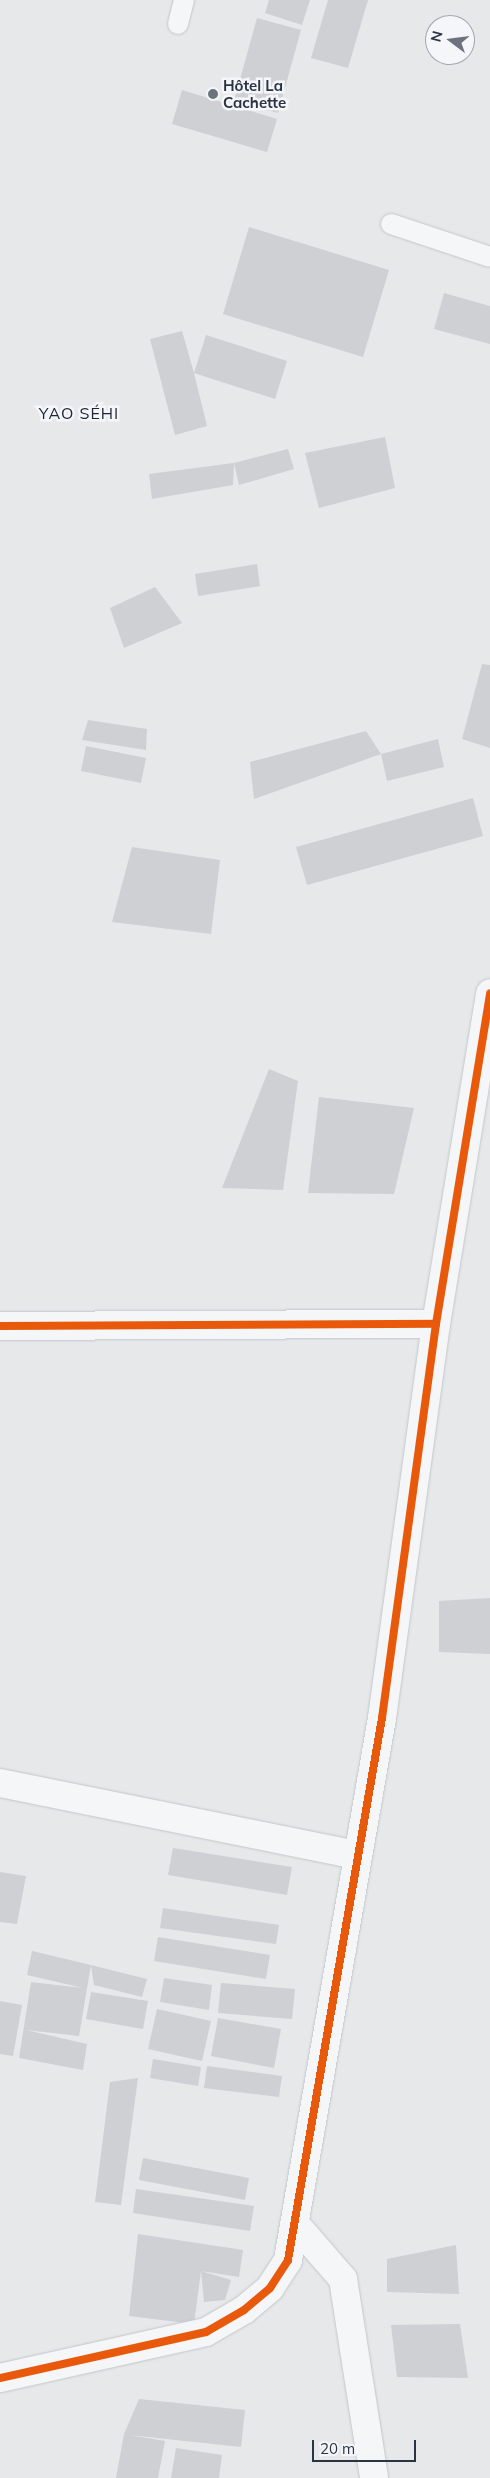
<!DOCTYPE html>
<meta charset="utf-8">
<style>
body{margin:0}
#map{position:relative;width:490px;height:2478px;overflow:hidden;background:#e6e8ea;font-family:Mulish,sans-serif}
div>[style]{position:absolute}
.building>*{inset:0;background:#ced0d3}
.roads{filter:drop-shadow(0 0 1px #c4c6c8) drop-shadow(0 0 1px #c4c6c8)}
.lane>*{height:20px;margin:-10px;padding:0 10px;transform-origin:10px;border-radius:10px;background:#f5f6f7}
.street>*{height:28px;margin:-14px;padding:0 14px;transform-origin:14px;border-radius:14px;background:#f5f6f7}
.cycleway>*{height:8px;margin:-4px;padding:0 4px;transform-origin:4px;border-radius:4px;background:#e8590c}
.dots>*{width:14px;height:14px;translate:-50% -50%;box-sizing:border-box;border:2px solid #f4f6f9;border-radius:50%}
span{translate:-50% -50%;white-space:nowrap;text-align:center;line-height:1.15;-webkit-text-stroke:5px #f4f6f9;paint-order:stroke}
.poi-label{font-size:15px;color:#2b3445;font-weight:700}
.left{translate:0 -50%;text-align:left}
.neighbourhood-label{font-size:16px;color:#1d2536;letter-spacing:1px}
.north{position:absolute;left:425px;top:15px;width:50px;height:50px;box-sizing:border-box;background:#f4f6f9;border:1px solid #a4a8b1;border-radius:50%;rotate:285deg;font-size:14px;font-weight:700;line-height:20px;text-align:center;color:#2b3445}
.north::after{content:'';display:block;margin:auto;width:18px;height:22px;background:#6c737f;clip-path:polygon(50% 0,100% 100%,50% 72%,0 100%)}
.scale{position:absolute;left:312px;top:2440px;width:104px;height:22px;box-sizing:border-box;border:2px solid #2b3445;border-top:0;padding-left:6px;font-size:15px;line-height:18px;white-space:nowrap;color:#2b3445;-webkit-text-stroke:4px #f4f6f9;paint-order:stroke}
</style>
<div id="map">
<div class="building">
<div style="clip-path:polygon(269px 0,310px 0,302px 25px,265px 13px)"></div>
<div style="clip-path:polygon(328px 0,368px 0,348px 68px,311px 58px)"></div>
<div style="clip-path:polygon(257px 18px,301px 30px,278px 113px,234px 101px)"></div>
<div style="clip-path:polygon(182px 90px,277px 119px,267px 152px,172px 124px)"></div>
<div style="clip-path:polygon(249px 227px,389px 270px,363px 357px,223px 314px)"></div>
<div style="clip-path:polygon(444px 293px,490px 306px,490px 344px,434px 329px)"></div>
<div style="clip-path:polygon(182px 331px,194px 373px,206px 335px,287px 361px,275px 399px,194px 373px,207px 426px,175px 435px,150px 339px)"></div>
<div style="clip-path:polygon(385px 437px,395px 488px,319px 508px,305px 453px)"></div>
<div style="clip-path:polygon(288px 449px,294px 469px,239px 485px,234px 463px,233px 485px,152px 499px,149px 474px,234px 463px)"></div>
<div style="clip-path:polygon(257px 564px,260px 586px,198px 596px,195px 574px)"></div>
<div style="clip-path:polygon(155px 587px,182px 623px,124px 648px,110px 608px)"></div>
<div style="clip-path:polygon(482px 664px,490px 665px,490px 748px,462px 739px)"></div>
<div style="clip-path:polygon(88px 720px,147px 729px,146px 750px,82px 740px)"></div>
<div style="clip-path:polygon(366px 731px,381px 754px,254px 799px,250px 762px)"></div>
<div style="clip-path:polygon(438px 739px,444px 767px,387px 781px,381px 754px)"></div>
<div style="clip-path:polygon(86px 746px,146px 758px,141px 783px,81px 771px)"></div>
<div style="clip-path:polygon(473px 798px,483px 836px,307px 885px,296px 847px)"></div>
<div style="clip-path:polygon(132px 847px,220px 860px,211px 934px,112px 922px)"></div>
<div style="clip-path:polygon(269px 1069px,298px 1081px,283px 1190px,222px 1188px)"></div>
<div style="clip-path:polygon(319px 1097px,414px 1108px,394px 1194px,308px 1193px)"></div>
<div style="clip-path:polygon(490px 1598px,490px 1654px,439px 1652px,439px 1601px)"></div>
<div style="clip-path:polygon(173px 1848px,292px 1867px,287px 1895px,168px 1875px)"></div>
<div style="clip-path:polygon(0 1872px,26px 1876px,17px 1924px,0 1922px)"></div>
<div style="clip-path:polygon(163px 1908px,279px 1925px,276px 1944px,160px 1928px)"></div>
<div style="clip-path:polygon(158px 1937px,270px 1955px,266px 1979px,154px 1961px)"></div>
<div style="clip-path:polygon(32px 1951px,91px 1965px,79px 2036px,26px 2030px,87px 2044px,83px 2070px,19px 2058px,31px 1982px,83px 1988px,27px 1975px)"></div>
<div style="clip-path:polygon(91px 1965px,147px 1979px,142px 1997px,94px 1985px)"></div>
<div style="clip-path:polygon(164px 1978px,212px 1985px,209px 2010px,160px 2002px)"></div>
<div style="clip-path:polygon(221px 1983px,295px 1989px,292px 2019px,218px 2013px)"></div>
<div style="clip-path:polygon(91px 1992px,148px 2001px,143px 2029px,86px 2019px)"></div>
<div style="clip-path:polygon(0 2001px,22px 2005px,13px 2056px,0 2054px)"></div>
<div style="clip-path:polygon(157px 2009px,211px 2021px,202px 2061px,148px 2049px)"></div>
<div style="clip-path:polygon(218px 2018px,281px 2029px,274px 2068px,211px 2056px)"></div>
<div style="clip-path:polygon(153px 2059px,201px 2067px,198px 2086px,150px 2078px)"></div>
<div style="clip-path:polygon(207px 2066px,282px 2076px,279px 2097px,204px 2088px)"></div>
<div style="clip-path:polygon(138px 2078px,121px 2205px,95px 2202px,110px 2082px)"></div>
<div style="clip-path:polygon(143px 2158px,249px 2178px,245px 2200px,139px 2180px)"></div>
<div style="clip-path:polygon(136px 2189px,254px 2206px,250px 2231px,133px 2213px)"></div>
<div style="clip-path:polygon(138px 2234px,243px 2250px,239px 2277px,201px 2271px,231px 2280px,225px 2300px,204px 2302px,201px 2271px,194px 2324px,129px 2316px)"></div>
<div style="clip-path:polygon(456px 2245px,459px 2294px,387px 2292px,387px 2259px)"></div>
<div style="clip-path:polygon(460px 2324px,468px 2378px,397px 2377px,391px 2325px)"></div>
<div style="clip-path:polygon(139px 2399px,245px 2410px,241px 2447px,129px 2435px,165px 2441px,158px 2478px,116px 2478px,124px 2434px)"></div>
<div style="clip-path:polygon(176px 2448px,222px 2455px,219px 2478px,171px 2478px)"></div>
</div>
<div class="roads">
<div class="lane">
<div style="left:178px;top:24px;width:25px;rotate:-76deg"></div>
<div style="left:391px;top:224px;width:104px;rotate:18.4deg"></div>
</div>
<div class="street">
<div style="left:0;top:1326px;width:436px;rotate:-0.3deg"></div>
<div style="left:0;top:1783px;width:365px;rotate:11.4deg"></div>
<div style="left:297px;top:2226px;width:70px;rotate:49deg"></div>
<div style="left:343px;top:2279px;width:201px;rotate:81.1deg"></div>
<div style="left:0;top:2378px;width:211px;rotate:-12.6deg"></div>
<div style="left:206px;top:2332px;width:44px;rotate:-30.1deg"></div>
<div style="left:244px;top:2310px;width:34px;rotate:-40deg"></div>
<div style="left:270px;top:2288px;width:33px;rotate:-57deg"></div>
<div style="left:288px;top:2260px;width:550px;rotate:-80.16deg"></div>
<div style="left:382px;top:1718px;width:398px;rotate:-82.2deg"></div>
<div style="left:436px;top:1324px;width:335px;rotate:-80.7deg"></div>
</div>
</div>
<div class="cycleway">
<div style="left:0;top:1326px;width:436px;rotate:-0.3deg"></div>
<div style="left:0;top:2378px;width:211px;rotate:-12.6deg"></div>
<div style="left:206px;top:2332px;width:44px;rotate:-30.1deg"></div>
<div style="left:244px;top:2310px;width:34px;rotate:-40deg"></div>
<div style="left:270px;top:2288px;width:33px;rotate:-57deg"></div>
<div style="left:288px;top:2260px;width:550px;rotate:-80.16deg"></div>
<div style="left:382px;top:1718px;width:398px;rotate:-82.2deg"></div>
<div style="left:436px;top:1324px;width:335px;rotate:-80.7deg"></div>
</div>
<div class="dots">
<div style="left:213px;top:94px;background:#6c737f"></div>
</div>
<div class="poi-label">
<span class="left" style="left:223px;top:94px">Hôtel La<br>Cachette</span>
</div>
<div class="neighbourhood-label">
<span style="left:79px;top:413px">YAO SÉHI</span>
</div>
<div class="north">N</div>
<div class="scale">20 m</div>
</div>
